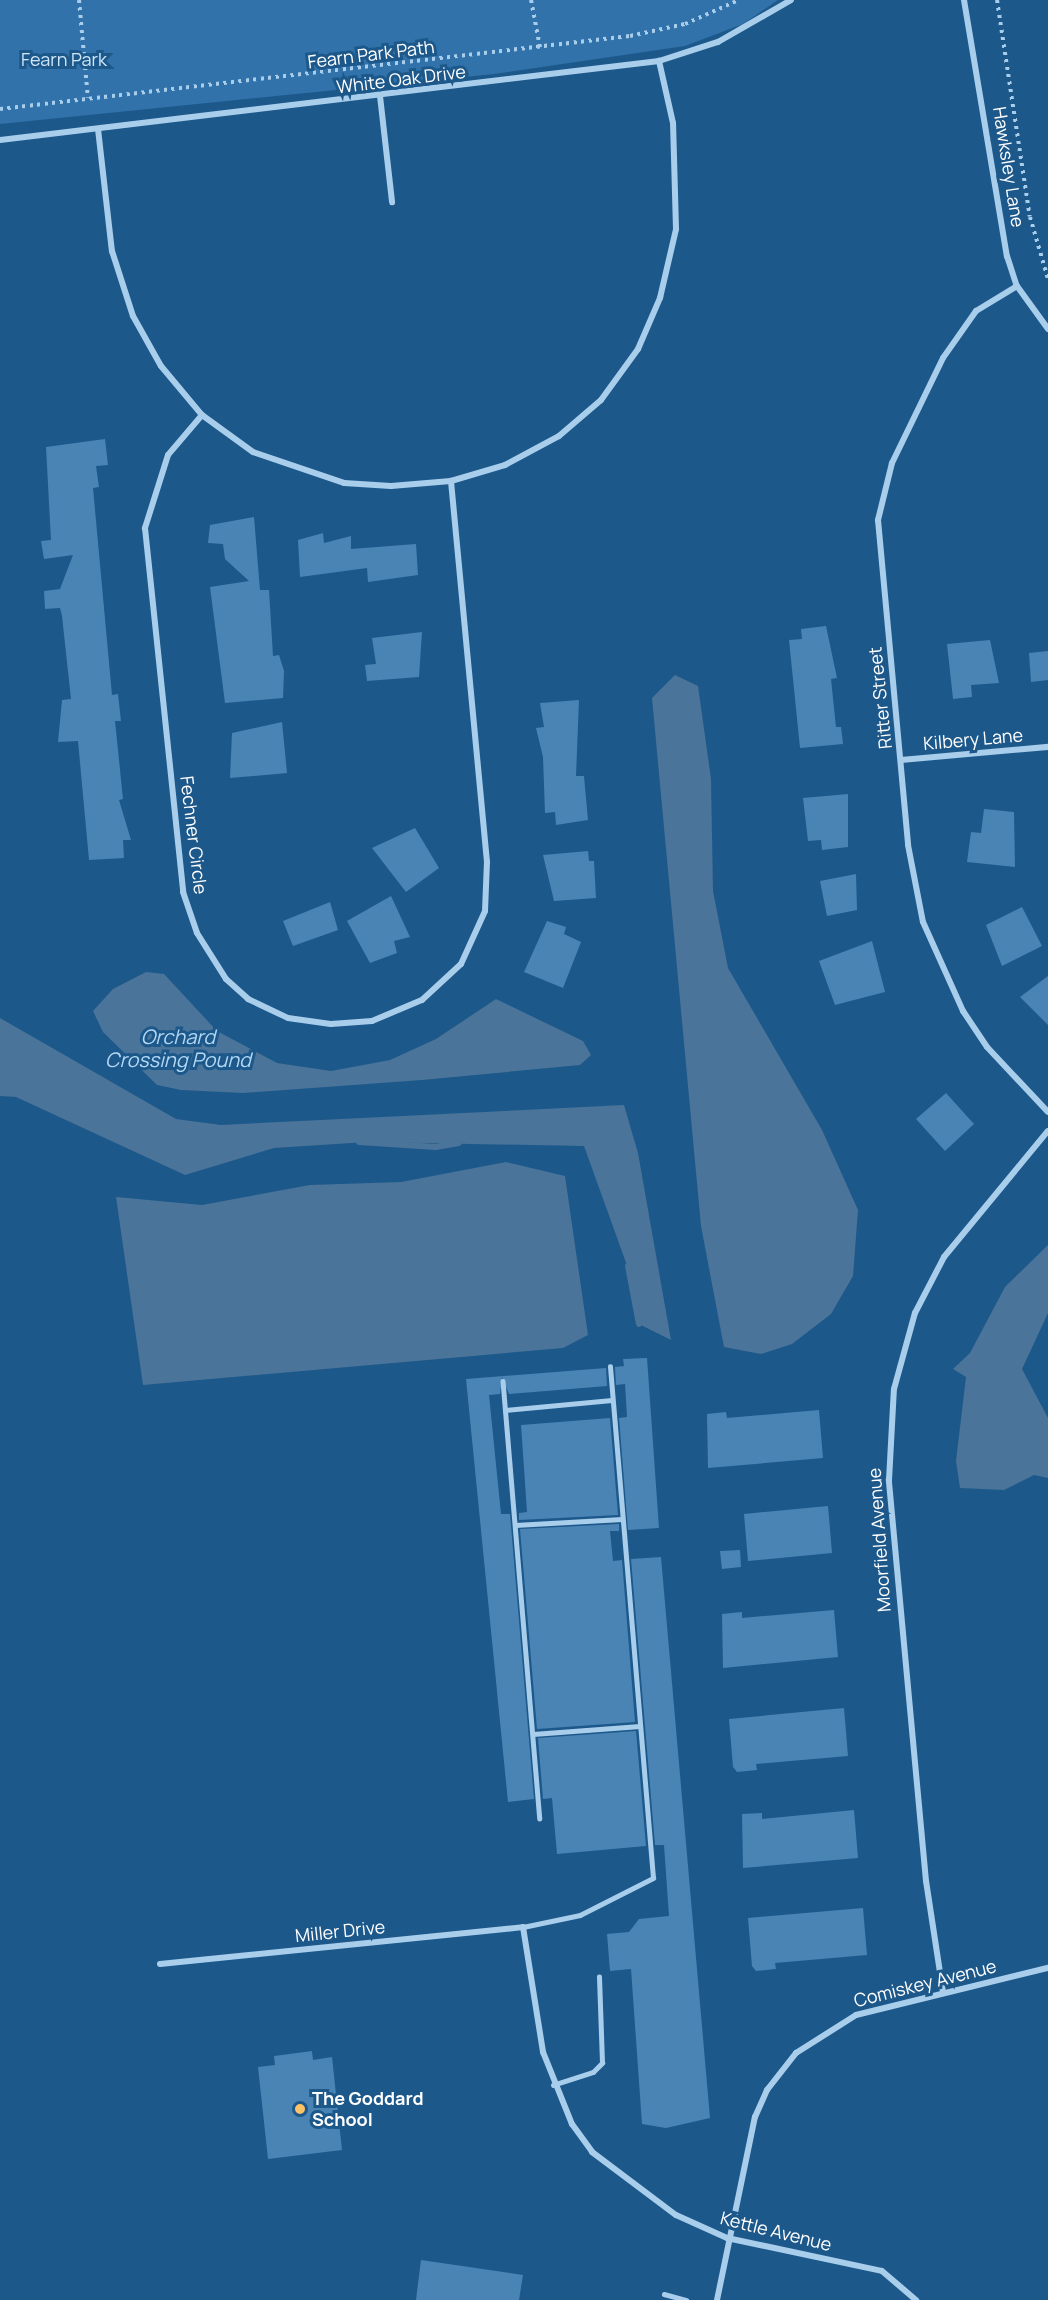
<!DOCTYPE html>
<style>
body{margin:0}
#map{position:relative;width:1048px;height:2300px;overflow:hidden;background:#1d588b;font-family:Manrope,sans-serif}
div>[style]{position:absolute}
.green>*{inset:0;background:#3072a9}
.water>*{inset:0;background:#4a7499}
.stream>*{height:6px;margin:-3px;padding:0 3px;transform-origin:3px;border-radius:3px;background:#4a7499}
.building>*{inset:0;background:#4a84b5}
.path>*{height:4px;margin-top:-2px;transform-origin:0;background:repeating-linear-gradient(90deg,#a9ceec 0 3px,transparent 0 7.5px)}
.service>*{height:4.5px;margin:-2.25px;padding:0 2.25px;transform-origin:2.25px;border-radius:2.25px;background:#a9ceec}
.minor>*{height:6px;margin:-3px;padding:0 3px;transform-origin:3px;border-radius:3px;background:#a9ceec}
.dots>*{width:16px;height:16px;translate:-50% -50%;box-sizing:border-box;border:3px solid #1d588b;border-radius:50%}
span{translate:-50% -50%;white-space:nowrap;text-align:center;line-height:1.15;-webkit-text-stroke:6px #1d588b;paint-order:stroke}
.street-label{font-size:18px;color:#fff}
.park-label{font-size:18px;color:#cee6f9}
.poi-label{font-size:18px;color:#fff;font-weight:700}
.left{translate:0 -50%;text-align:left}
.water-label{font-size:20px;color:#b4d8f4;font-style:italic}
</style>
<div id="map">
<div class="green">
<div style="clip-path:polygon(0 0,778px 0,743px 24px,685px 46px,494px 74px,0 124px)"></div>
</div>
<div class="water">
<div style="clip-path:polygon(675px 675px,698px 686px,711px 779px,713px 891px,728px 968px,822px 1130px,858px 1210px,853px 1276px,831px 1314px,792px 1344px,761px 1354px,724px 1347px,701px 1226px,652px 698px)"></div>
<div style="clip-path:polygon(146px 972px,164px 974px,217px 1031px,277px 1063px,331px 1071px,390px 1060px,436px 1039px,496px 999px,583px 1041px,591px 1055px,580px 1065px,422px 1080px,243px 1093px,181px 1090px,157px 1085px,103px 1032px,93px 1011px,113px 989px)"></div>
<div style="clip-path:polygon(0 1018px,176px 1119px,221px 1125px,624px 1105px,638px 1153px,671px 1340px,639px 1324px,629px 1271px,584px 1146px,367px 1142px,274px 1148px,185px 1175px,16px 1097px,0 1096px)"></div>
<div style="clip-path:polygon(506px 1162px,565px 1176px,588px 1335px,563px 1348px,143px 1385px,116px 1197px,202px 1205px,310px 1185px,401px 1182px)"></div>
<div style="clip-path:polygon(1048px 1245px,1048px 1313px,1022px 1369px,1048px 1418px,1048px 1478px,1034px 1475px,1004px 1490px,960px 1488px,956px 1461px,966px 1377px,953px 1369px,970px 1353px,1005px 1287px)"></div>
</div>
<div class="stream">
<div style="left:359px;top:1142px;width:77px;rotate:3.7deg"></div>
<div style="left:436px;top:1147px;width:23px;rotate:-10deg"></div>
<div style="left:628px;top:1266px;width:59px;rotate:79.3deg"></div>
</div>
<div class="building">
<div style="clip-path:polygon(105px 439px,108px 465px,96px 466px,99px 487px,93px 488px,112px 695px,118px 694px,121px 721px,115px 721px,123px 799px,119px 800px,131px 840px,123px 840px,124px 858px,89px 860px,78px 741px,58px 742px,62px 700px,71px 699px,62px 616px,60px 608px,45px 609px,44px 591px,60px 589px,73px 555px,44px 559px,41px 541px,51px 540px,46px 447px)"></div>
<div style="clip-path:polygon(254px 517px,260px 590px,269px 590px,273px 656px,279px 655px,284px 671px,283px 698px,225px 703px,210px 587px,249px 581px,225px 559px,223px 544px,208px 543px,210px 525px)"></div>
<div style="clip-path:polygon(323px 533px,324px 543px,351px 536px,351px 549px,416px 544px,418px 575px,368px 582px,367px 568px,300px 577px,298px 540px)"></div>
<div style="clip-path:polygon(826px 626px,837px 678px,831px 679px,836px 727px,841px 727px,843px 744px,800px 748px,789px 640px,802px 639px,801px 629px)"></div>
<div style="clip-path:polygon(422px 632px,419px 677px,367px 681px,365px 665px,376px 664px,372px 638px)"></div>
<div style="clip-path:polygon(990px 640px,999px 683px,971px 685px,972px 697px,953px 699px,947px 644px)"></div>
<div style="clip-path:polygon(1048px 651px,1048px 680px,1031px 682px,1029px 653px)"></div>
<div style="clip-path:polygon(579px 700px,576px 776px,584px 776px,588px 820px,556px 825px,555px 812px,545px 813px,543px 757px,536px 728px,544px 727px,540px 703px)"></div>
<div style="clip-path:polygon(282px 722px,287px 773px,230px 778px,232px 733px)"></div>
<div style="clip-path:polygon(848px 794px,848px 847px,822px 850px,821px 840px,808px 841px,803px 798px)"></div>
<div style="clip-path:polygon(984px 809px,1014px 812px,1015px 867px,967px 862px,971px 832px,981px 833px)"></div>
<div style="clip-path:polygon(415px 828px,439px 868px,406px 892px,372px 848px)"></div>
<div style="clip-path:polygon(588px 851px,589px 861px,594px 861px,596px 898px,554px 901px,543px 855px)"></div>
<div style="clip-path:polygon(856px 874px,857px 910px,827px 916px,820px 881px)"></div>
<div style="clip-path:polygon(391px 896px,410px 937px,394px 941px,397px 953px,370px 963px,347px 921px)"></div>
<div style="clip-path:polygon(330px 902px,338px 930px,293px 946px,283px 921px)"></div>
<div style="clip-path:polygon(1022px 907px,1042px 946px,1002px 966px,986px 925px)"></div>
<div style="clip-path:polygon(547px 921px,566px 927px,564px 934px,581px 942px,563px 988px,524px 972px)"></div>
<div style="clip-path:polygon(872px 941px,885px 992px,835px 1005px,819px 961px)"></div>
<div style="clip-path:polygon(1048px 976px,1048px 1025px,1020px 997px)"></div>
<div style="clip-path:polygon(946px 1093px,974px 1124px,945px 1151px,916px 1119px)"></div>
<div style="clip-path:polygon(647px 1358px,659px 1528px,628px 1530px,619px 1418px,627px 1417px,625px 1384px,616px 1385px,615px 1367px,624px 1366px,623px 1359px)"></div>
<div style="clip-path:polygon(606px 1368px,607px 1386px,509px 1394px,502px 1377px,500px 1394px,489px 1395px,501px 1514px,510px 1514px,534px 1799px,508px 1802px,466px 1379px)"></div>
<div style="clip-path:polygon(819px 1410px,823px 1458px,708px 1468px,707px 1414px,726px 1412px,727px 1418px)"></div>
<div style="clip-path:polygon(610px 1418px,618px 1515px,519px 1520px,519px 1513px,527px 1512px,521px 1425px)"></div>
<div style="clip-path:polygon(828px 1506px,832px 1553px,748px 1561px,744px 1514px)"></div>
<div style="clip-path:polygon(619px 1524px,619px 1531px,610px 1531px,613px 1561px,622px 1560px,635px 1722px,537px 1729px,520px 1529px)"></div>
<div style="clip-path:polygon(740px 1550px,741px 1567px,722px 1569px,720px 1551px)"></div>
<div style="clip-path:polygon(661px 1557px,710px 2118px,666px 2128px,642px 2124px,631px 1969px,610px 1971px,607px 1934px,629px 1932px,639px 1919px,669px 1916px,664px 1845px,655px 1845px,631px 1559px)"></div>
<div style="clip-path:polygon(834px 1610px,838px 1657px,723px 1668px,722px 1614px,742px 1612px,742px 1618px)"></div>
<div style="clip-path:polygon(844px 1708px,848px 1756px,756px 1764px,757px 1770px,737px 1772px,733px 1767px,729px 1719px)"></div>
<div style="clip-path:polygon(636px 1731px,646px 1846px,557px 1854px,552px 1798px,543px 1799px,538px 1738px)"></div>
<div style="clip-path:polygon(854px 1810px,858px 1858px,743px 1868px,742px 1814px,762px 1813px,762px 1819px)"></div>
<div style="clip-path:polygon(863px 1908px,867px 1955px,775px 1963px,776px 1969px,756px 1971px,752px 1966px,748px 1918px)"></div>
<div style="clip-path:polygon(312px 2051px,313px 2060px,332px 2057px,342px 2150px,268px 2159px,258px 2067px,275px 2065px,274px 2056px)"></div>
<div style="clip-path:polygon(421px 2260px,523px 2275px,519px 2300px,416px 2300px)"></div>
</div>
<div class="path">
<div style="left:79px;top:0;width:98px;rotate:84.8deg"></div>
<div style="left:531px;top:0;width:48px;rotate:79.2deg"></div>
<div style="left:997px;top:0;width:219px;rotate:81.4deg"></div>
<div style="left:1030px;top:217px;width:65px;rotate:73.8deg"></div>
<div style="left:0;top:109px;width:634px;rotate:-6.61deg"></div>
<div style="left:630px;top:36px;width:56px;rotate:-12.3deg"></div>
<div style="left:685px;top:24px;width:59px;rotate:-24deg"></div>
</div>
<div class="service">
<div style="left:503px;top:1381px;width:439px;rotate:85.2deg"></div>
<div style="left:505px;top:1410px;width:107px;rotate:-5.3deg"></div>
<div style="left:515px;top:1525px;width:107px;rotate:-3.2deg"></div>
<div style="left:533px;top:1734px;width:107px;rotate:-4.3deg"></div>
<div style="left:523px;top:1927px;width:58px;rotate:-11.9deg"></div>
<div style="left:580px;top:1915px;width:82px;rotate:-26.9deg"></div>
<div style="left:653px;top:1878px;width:513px;rotate:-94.81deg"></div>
<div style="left:553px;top:2085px;width:42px;rotate:-18deg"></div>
<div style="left:593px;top:2072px;width:13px;rotate:-45deg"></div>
<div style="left:602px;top:2063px;width:86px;rotate:-92deg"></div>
<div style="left:664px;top:2294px;width:23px;rotate:15deg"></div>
</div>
<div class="minor">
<div style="left:964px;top:0;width:260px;rotate:80.5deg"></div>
<div style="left:1007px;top:256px;width:32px;rotate:72deg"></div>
<div style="left:1017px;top:286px;width:53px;rotate:54.2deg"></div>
<div style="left:380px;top:96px;width:107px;rotate:83.5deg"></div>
<div style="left:98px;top:129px;width:123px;rotate:83.5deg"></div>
<div style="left:112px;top:251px;width:68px;rotate:72.1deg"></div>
<div style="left:133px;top:316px;width:57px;rotate:60.8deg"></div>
<div style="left:161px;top:366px;width:64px;rotate:50.1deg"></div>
<div style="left:202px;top:415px;width:63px;rotate:36deg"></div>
<div style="left:253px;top:452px;width:96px;rotate:18.8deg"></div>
<div style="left:344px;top:483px;width:47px;rotate:3.7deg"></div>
<div style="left:391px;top:486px;width:60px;rotate:-4.8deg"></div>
<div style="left:451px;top:481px;width:56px;rotate:-16.5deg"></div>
<div style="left:505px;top:465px;width:61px;rotate:-28.2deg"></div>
<div style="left:559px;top:436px;width:55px;rotate:-40.6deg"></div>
<div style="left:601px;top:400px;width:63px;rotate:-54deg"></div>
<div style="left:638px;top:349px;width:56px;rotate:-66.7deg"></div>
<div style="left:660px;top:298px;width:71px;rotate:-76.9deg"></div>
<div style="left:676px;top:229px;width:106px;rotate:-91.6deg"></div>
<div style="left:673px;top:123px;width:64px;rotate:-102.7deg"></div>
<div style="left:0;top:140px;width:664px;rotate:-6.84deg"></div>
<div style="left:659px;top:61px;width:62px;rotate:-17.9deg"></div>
<div style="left:718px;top:42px;width:84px;rotate:-29.9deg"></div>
<div style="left:1017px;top:286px;width:48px;rotate:148.6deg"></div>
<div style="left:976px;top:311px;width:57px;rotate:125.1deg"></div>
<div style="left:943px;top:358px;width:117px;rotate:115.9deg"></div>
<div style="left:892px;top:463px;width:59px;rotate:103.8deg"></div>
<div style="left:878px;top:520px;width:326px;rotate:84.7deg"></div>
<div style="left:908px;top:845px;width:78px;rotate:79deg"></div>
<div style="left:923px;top:922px;width:98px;rotate:65.8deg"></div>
<div style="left:963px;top:1011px;width:43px;rotate:56.3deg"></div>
<div style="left:987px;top:1047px;width:89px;rotate:46.8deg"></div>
<div style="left:202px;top:415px;width:52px;rotate:130.4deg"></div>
<div style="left:168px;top:455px;width:77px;rotate:107.5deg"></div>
<div style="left:145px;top:528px;width:366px;rotate:84deg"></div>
<div style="left:183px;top:892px;width:43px;rotate:71.1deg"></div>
<div style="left:197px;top:933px;width:54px;rotate:57.8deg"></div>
<div style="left:226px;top:979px;width:30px;rotate:42deg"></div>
<div style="left:248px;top:999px;width:44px;rotate:25.4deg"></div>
<div style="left:288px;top:1018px;width:43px;rotate:7.9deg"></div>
<div style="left:331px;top:1024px;width:41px;rotate:-4.2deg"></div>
<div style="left:372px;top:1021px;width:54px;rotate:-22.8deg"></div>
<div style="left:422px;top:1000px;width:53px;rotate:-42.7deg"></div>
<div style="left:461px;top:964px;width:58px;rotate:-65.6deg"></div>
<div style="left:485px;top:911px;width:49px;rotate:-87.7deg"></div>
<div style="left:487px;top:862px;width:383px;rotate:-95.4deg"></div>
<div style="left:901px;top:760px;width:148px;rotate:-5.1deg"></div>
<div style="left:160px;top:1964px;width:365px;rotate:-5.8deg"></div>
<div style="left:523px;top:1927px;width:127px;rotate:80.9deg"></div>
<div style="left:543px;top:2052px;width:78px;rotate:68.1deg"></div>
<div style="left:572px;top:2124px;width:34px;rotate:54deg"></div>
<div style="left:592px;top:2152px;width:105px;rotate:36.9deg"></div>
<div style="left:676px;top:2215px;width:56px;rotate:24.3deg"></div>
<div style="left:727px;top:2238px;width:158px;rotate:12deg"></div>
<div style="left:882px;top:2271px;width:45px;rotate:40.5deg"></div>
<div style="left:943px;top:1992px;width:112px;rotate:-98.7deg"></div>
<div style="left:926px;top:1881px;width:403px;rotate:-95.3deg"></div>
<div style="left:889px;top:1480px;width:91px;rotate:-86.9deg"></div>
<div style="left:894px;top:1389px;width:79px;rotate:-74.6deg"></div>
<div style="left:915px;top:1313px;width:63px;rotate:-62.6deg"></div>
<div style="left:944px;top:1257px;width:163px;rotate:-50.5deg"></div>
<div style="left:717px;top:2300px;width:187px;rotate:-78.3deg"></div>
<div style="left:755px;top:2117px;width:30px;rotate:-66deg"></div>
<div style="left:767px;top:2090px;width:47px;rotate:-51.9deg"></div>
<div style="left:796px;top:2053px;width:71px;rotate:-32.3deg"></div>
<div style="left:856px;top:2015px;width:198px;rotate:-13.8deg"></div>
</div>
<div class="dots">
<div style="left:300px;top:2109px;background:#fcc267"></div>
</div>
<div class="street-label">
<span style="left:371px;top:54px;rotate:-7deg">Fearn Park Path</span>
<span style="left:401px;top:79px;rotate:-7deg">White Oak Drive</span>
<span style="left:1009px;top:167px;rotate:81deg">Hawksley Lane</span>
<span style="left:880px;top:698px;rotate:-96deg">Ritter Street</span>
<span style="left:973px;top:739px;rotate:-5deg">Kilbery Lane</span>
<span style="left:194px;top:835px;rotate:83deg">Fechner Circle</span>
<span style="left:879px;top:1540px;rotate:-94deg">Moorfield Avenue</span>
<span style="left:340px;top:1931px;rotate:-6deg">Miller Drive</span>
<span style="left:925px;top:1983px;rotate:-14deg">Comiskey Avenue</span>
<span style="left:776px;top:2231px;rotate:14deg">Kettle Avenue</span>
</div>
<div class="park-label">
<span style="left:64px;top:59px">Fearn Park</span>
</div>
<div class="poi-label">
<span class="left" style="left:312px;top:2109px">The Goddard<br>School</span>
</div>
<div class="water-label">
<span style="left:178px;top:1048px">Orchard<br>Crossing Pound</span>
</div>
</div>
